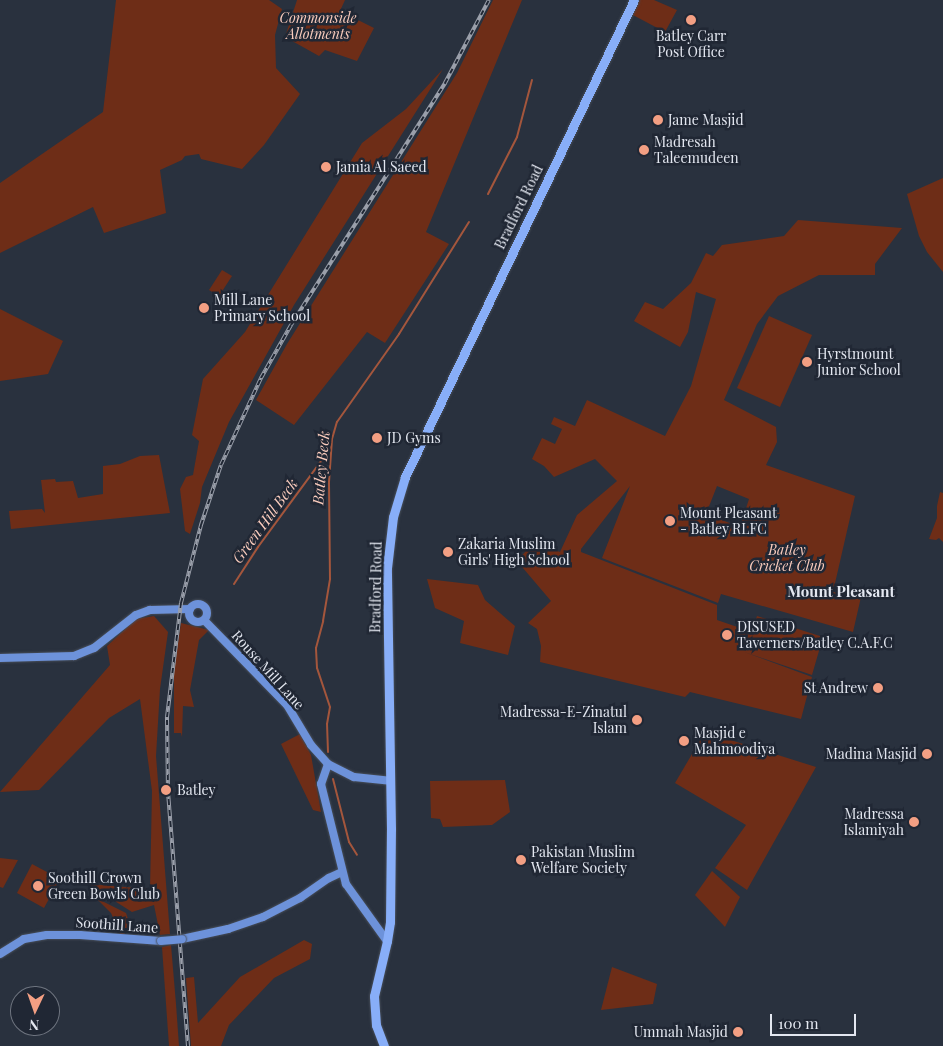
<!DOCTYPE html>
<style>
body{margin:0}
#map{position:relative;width:943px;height:1046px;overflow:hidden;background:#29313e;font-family:"Playfair Display",serif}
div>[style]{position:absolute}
.green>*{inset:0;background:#6e2d17}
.stream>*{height:2px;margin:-1px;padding:0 1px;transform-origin:1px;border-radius:1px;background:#a4563c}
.roads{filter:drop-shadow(0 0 1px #474e5a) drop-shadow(0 0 1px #474e5a)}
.secondary>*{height:8px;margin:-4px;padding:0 4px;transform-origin:4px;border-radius:4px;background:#6d92da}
.secondary>.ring{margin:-4px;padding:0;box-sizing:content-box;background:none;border:8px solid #6d92da;border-radius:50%}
.primary>*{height:9px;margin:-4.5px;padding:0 4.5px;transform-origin:4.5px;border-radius:4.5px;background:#88aef8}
.rail>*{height:4px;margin-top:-2px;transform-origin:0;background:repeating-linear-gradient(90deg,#202734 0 5.5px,#9a9faa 0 11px);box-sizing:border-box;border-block:1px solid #9a9faa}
.bridges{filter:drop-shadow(0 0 1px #474e5a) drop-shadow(0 0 1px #474e5a)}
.secondary-bridge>*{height:8px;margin:-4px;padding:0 4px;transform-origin:4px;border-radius:4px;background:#6d92da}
.dots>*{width:14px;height:14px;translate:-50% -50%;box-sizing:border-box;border:2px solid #202734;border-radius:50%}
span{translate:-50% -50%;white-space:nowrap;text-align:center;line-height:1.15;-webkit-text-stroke:5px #202734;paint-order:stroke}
.park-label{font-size:14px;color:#faccbd;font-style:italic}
.poi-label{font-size:14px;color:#e3e7f0}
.left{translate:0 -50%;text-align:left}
.right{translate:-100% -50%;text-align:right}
.street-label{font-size:14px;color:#e3e7f0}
.water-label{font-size:15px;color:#faccbd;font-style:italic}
.neighbourhood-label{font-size:15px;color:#e3e7f0;font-weight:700}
.north{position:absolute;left:10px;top:986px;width:50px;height:50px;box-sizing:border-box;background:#202734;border:1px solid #6e747f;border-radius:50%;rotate:183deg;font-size:14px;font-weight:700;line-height:20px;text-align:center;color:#e3e7f0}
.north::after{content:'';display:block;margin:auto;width:18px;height:22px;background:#f39f83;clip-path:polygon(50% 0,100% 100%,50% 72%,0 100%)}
.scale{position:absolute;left:770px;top:1014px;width:86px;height:22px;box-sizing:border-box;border:2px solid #e3e7f0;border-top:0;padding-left:6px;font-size:15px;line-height:18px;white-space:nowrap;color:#e3e7f0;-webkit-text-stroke:4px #202734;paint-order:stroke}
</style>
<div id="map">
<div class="green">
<div style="clip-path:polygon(116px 0,269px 0,282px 9px,275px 35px,276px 68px,300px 94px,264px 145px,242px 169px,201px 159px,199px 154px,185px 156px,182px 160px,160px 170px,166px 213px,104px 233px,93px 207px,0 253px,0 183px,103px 112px)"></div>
<div style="clip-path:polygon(297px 0,345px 0,340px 11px,374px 28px,357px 61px,325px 50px,319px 56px,285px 37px)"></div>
<div style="clip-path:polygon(493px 0,522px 0,426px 232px,449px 244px,385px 343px,367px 332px,294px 425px,256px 400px,287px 344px,457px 73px)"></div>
<div style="clip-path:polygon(640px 0,654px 0,677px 10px,665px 32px,631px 14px)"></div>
<div style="clip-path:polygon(443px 69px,294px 305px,229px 422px,202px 487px,200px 503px,190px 534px,185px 531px,180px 489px,186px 477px,193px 475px,199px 441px,192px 435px,203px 379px,245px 332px,362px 143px,406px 109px)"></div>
<div style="clip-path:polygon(943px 178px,943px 272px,927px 252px,919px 236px,907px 194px)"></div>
<div style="clip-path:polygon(evenodd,798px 220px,902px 228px,875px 264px,875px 275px,819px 275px,778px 296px,757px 324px,724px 400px,776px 427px,777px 442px,766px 465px,855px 496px,833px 592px,861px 597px,853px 632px,721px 594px,718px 603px,602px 558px,630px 486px,581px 549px,581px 552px,717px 605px,717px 620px,752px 632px,757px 616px,823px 637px,812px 675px,744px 652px,812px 677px,801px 719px,690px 692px,685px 697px,540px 662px,541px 646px,537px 629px,528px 623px,551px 601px,517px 561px,534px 542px,560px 552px,577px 515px,617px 481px,595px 459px,554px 477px,544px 466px,532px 459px,542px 438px,555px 444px,562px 429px,551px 424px,554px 417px,575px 426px,587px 400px,665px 436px,691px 386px,716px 299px,696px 292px,688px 332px,680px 347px,634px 321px,645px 302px,663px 309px,691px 283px,706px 253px,713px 256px,722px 245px,784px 236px,798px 220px,717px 486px,749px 499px,740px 527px,706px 514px,717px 486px)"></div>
<div style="clip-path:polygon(222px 270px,232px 276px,219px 296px,209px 290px)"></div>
<div style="clip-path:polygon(0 309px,63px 341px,48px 374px,0 381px)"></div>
<div style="clip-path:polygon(769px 316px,812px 335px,780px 407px,737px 388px)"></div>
<div style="clip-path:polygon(159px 455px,170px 513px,11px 529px,9px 511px,42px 509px,45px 513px,41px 480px,55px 479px,56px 482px,73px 481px,78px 498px,103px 494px,103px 466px,120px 464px,140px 456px)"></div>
<div style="clip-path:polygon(940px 492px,943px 493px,943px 542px,939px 538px,936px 540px,929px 539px,937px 518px,937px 506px)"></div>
<div style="clip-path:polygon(427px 579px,478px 585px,485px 600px,515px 626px,508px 655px,460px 643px,464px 621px,435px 608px)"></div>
<div style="clip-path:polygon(154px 616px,168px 632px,160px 689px,156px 756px,170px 934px,160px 935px,154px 905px,132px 912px,88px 884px,150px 889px,152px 791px,140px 699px,109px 718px,39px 790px,0 792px,110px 665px,107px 646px,136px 619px)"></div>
<div style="clip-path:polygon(181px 623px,209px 630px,199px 640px,190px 690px,194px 707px,183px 706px,182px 737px,181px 733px,174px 733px,174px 671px)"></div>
<div style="clip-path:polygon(705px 732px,816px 767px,747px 890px,715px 868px,746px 825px,675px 783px)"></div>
<div style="clip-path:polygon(300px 734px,311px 755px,321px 812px,313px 810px,281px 744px)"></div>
<div style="clip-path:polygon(505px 780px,510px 812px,492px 825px,443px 827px,440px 819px,431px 818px,430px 781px)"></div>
<div style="clip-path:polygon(0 858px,18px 860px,3px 888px,0 887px)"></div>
<div style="clip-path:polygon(32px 864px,60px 879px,44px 908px,17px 893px)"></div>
<div style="clip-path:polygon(712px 871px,740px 897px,725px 927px,695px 895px)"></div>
<div style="clip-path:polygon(96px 898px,126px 913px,129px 922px,128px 931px,121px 936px,111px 913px)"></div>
<div style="clip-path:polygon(304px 940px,312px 944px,310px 959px,274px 978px,229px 1025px,221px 1046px,191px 1046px,186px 978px,194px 977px,198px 1023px,240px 977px)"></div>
<div style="clip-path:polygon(171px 945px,176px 1004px,179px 1046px,169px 1046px,162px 947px)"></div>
<div style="clip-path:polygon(612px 967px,657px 984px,653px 1004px,601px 1010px)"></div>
</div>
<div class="stream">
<div style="left:488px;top:194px;width:64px;rotate:-63deg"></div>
<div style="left:517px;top:137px;width:59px;rotate:-75.3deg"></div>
<div style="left:234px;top:584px;width:44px;rotate:-57deg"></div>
<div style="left:258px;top:547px;width:122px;rotate:-53.7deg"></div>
<div style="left:328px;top:752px;width:28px;rotate:-92deg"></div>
<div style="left:327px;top:724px;width:17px;rotate:-80deg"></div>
<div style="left:330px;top:707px;width:41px;rotate:-108.4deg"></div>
<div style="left:317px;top:668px;width:20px;rotate:-93deg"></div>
<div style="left:316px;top:648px;width:28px;rotate:-75deg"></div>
<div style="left:323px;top:621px;width:43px;rotate:-80.5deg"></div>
<div style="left:330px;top:579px;width:97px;rotate:-90.6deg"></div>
<div style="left:329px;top:482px;width:43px;rotate:-86deg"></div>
<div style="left:332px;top:439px;width:18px;rotate:-74deg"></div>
<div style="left:337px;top:422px;width:108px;rotate:-54.8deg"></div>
<div style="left:399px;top:334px;width:132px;rotate:-58deg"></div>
<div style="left:333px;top:779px;width:65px;rotate:75.7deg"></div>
<div style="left:349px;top:842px;width:15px;rotate:58deg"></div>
</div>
<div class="roads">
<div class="secondary">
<div class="ring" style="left:189px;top:604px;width:10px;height:10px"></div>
<div style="left:204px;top:620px;width:119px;rotate:45.7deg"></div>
<div style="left:287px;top:705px;width:47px;rotate:59deg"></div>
<div style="left:311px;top:745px;width:25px;rotate:48deg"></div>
<div style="left:328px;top:764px;width:29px;rotate:27deg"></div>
<div style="left:354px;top:777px;width:36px;rotate:6deg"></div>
<div style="left:0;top:658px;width:74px;rotate:-1.5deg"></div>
<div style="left:74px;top:656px;width:22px;rotate:-22deg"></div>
<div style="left:94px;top:648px;width:53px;rotate:-38.2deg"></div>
<div style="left:136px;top:615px;width:15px;rotate:-20deg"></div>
<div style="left:150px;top:610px;width:40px;rotate:-1.4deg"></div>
<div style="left:328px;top:764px;width:21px;rotate:109deg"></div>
<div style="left:321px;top:784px;width:103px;rotate:76deg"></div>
<div style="left:346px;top:884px;width:70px;rotate:54.3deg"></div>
<div style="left:182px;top:939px;width:47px;rotate:-12.3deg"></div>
<div style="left:228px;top:929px;width:37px;rotate:-19deg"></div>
<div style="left:263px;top:917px;width:42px;rotate:-27.2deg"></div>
<div style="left:300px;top:898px;width:35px;rotate:-35deg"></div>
<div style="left:329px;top:878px;width:14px;rotate:-25deg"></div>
<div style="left:0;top:954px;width:28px;rotate:-32deg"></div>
<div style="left:24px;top:939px;width:23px;rotate:-10deg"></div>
<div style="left:47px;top:935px;width:33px"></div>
<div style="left:80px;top:935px;width:81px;rotate:4.2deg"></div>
</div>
<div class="primary">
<div style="left:384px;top:1046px;width:22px;rotate:-111deg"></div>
<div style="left:376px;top:1025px;width:29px;rotate:-94deg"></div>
<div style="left:374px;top:996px;width:57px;rotate:-76.7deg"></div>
<div style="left:387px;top:941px;width:19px;rotate:-81deg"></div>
<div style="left:390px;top:922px;width:93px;rotate:-89.4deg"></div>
<div style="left:391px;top:829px;width:261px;rotate:-90.9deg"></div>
<div style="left:387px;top:568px;width:51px;rotate:-83.3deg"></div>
<div style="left:393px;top:517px;width:42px;rotate:-73.3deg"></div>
<div style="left:405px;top:477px;width:529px;rotate:-64.36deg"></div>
</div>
</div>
<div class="rail">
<div style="left:188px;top:1046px;width:256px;rotate:-94.5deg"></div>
<div style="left:168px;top:791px;width:74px;rotate:-90.8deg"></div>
<div style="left:167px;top:717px;width:115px;rotate:-83deg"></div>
<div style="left:181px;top:603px;width:81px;rotate:-75.6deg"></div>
<div style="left:201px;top:525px;width:63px;rotate:-71.6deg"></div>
<div style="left:221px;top:465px;width:96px;rotate:-65.3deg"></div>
<div style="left:261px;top:378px;width:61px;rotate:-60.5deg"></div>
<div style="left:291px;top:325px;width:287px;rotate:-57.5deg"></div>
<div style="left:445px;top:83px;width:94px;rotate:-62.1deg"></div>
</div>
<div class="bridges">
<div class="secondary-bridge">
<div style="left:161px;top:941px;width:21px;rotate:-5deg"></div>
</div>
</div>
<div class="dots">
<div style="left:691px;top:20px;background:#f39f83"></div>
<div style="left:658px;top:120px;background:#f39f83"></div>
<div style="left:644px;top:150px;background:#f39f83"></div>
<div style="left:326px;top:167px;background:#f39f83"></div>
<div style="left:204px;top:308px;background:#f39f83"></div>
<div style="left:807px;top:362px;background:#f39f83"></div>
<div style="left:377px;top:438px;background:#f39f83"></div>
<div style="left:670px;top:521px;background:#f39f83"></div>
<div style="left:448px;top:552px;background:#f39f83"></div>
<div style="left:727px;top:635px;background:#f39f83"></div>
<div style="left:878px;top:688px;background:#f39f83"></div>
<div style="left:637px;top:720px;background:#f39f83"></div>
<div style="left:684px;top:741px;background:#f39f83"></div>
<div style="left:927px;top:754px;background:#f39f83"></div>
<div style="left:166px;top:790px;background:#f39f83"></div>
<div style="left:914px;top:822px;background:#f39f83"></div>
<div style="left:521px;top:860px;background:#f39f83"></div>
<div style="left:38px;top:886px;background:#f39f83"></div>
<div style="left:738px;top:1032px;background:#f39f83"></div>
</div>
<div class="park-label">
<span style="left:318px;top:26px">Commonside<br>Allotments</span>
<span style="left:787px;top:558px">Batley<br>Cricket Club</span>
</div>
<div class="poi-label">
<span style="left:691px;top:44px">Batley Carr<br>Post Office</span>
<span class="left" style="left:668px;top:120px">Jame Masjid</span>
<span class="left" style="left:654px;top:150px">Madresah<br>Taleemudeen</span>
<span class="left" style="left:336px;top:167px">Jamia Al Saeed</span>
<span class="left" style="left:214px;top:308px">Mill Lane<br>Primary School</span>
<span class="left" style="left:817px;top:362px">Hyrstmount<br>Junior School</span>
<span class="left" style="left:387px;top:438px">JD Gyms</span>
<span class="left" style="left:680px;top:521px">Mount Pleasant<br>- Batley RLFC</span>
<span class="left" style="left:458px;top:552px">Zakaria Muslim<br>Girls' High School</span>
<span class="left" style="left:737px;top:635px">DISUSED<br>Taverners/Batley C.A.F.C</span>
<span class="right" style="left:868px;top:688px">St Andrew</span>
<span class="right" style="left:627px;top:720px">Madressa-E-Zinatul<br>Islam</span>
<span class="left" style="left:694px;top:741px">Masjid e<br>Mahmoodiya</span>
<span class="right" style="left:917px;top:754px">Madina Masjid</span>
<span class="left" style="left:177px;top:790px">Batley</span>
<span class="right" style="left:904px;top:822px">Madressa<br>Islamiyah</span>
<span class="left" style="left:531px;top:860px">Pakistan Muslim<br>Welfare Society</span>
<span class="left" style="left:48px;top:886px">Soothill Crown<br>Green Bowls Club</span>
<span class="right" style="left:728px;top:1032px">Ummah Masjid</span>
</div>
<div class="street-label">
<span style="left:519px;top:207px;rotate:-64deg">Bradford Road</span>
<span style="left:376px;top:587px;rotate:-89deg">Bradford Road</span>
<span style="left:268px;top:670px;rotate:48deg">Rouse Mill Lane</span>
<span style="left:117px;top:925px;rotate:4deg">Soothill Lane</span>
</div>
<div class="water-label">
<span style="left:321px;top:468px;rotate:-85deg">Batley Beck</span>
<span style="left:265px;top:521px;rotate:-54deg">Green Hill Beck</span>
</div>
<div class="neighbourhood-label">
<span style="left:841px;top:592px">Mount Pleasant</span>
</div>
<div class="north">N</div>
<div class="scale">100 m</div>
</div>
